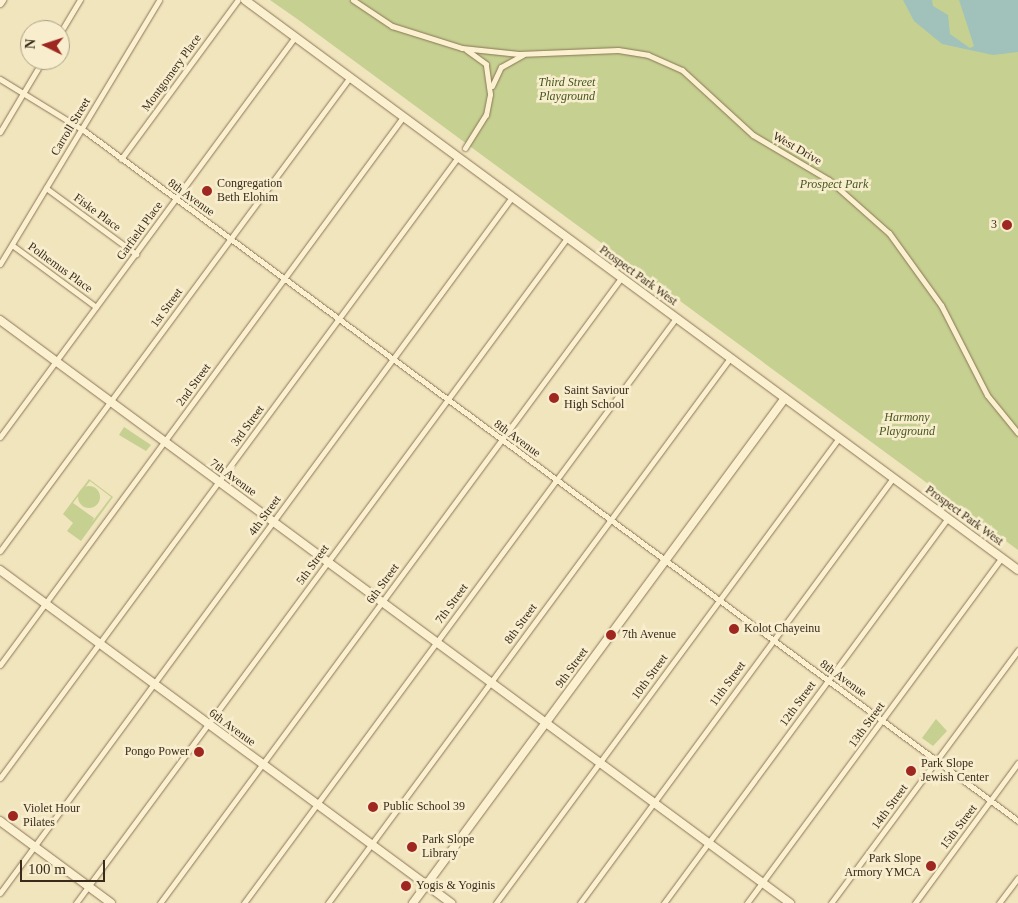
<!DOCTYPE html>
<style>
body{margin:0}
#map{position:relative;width:1018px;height:903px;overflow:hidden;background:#f1e5be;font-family:Georgia,serif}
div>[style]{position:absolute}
.green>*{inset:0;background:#c5d091}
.round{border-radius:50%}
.water>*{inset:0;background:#a1c2bb}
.roads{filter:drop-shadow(0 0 1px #8b7555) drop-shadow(0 0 1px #8b7555)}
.street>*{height:5px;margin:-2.5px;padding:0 2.5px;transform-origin:2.5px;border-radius:2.5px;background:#fbf1d1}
.secondary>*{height:8px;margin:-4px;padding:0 4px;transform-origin:4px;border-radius:4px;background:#fbf1d1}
.dots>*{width:14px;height:14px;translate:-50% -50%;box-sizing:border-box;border:2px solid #f8eece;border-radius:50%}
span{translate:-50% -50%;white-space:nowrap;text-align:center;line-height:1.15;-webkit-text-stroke:5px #f8eece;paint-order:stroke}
.street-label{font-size:12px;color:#392b1b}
.park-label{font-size:12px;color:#465720;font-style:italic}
.poi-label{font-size:12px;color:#392b1b}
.left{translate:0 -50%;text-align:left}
.right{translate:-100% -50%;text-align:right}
.north{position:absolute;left:20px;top:20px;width:50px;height:50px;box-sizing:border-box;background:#f8eece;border:1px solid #aca086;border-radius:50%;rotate:274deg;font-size:14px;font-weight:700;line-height:20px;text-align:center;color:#392b1b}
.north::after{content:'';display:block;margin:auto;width:18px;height:22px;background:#9e2720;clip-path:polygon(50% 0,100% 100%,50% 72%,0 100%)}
.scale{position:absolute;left:20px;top:860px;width:85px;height:22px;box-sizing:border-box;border:2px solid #392b1b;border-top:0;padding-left:6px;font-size:15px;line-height:18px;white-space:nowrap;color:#392b1b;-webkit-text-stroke:4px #f8eece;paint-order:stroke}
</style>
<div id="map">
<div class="green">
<div style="clip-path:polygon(270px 0,1018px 0,1018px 550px,300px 21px)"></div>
<div style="clip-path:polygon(124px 427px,151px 445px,146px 451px,119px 435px)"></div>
<div style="clip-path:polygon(evenodd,89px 479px,113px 497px,81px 541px,67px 531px,73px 523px,63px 514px,89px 479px,90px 481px,111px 497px,92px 522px,94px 518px,73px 503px,90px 481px)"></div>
<div class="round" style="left:78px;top:486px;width:22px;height:22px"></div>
<div style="clip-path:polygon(936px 719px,947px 731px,933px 746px,922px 738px)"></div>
</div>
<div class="water">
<div style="clip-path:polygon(903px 0,932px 0,933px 6px,948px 15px,950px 34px,970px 48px,974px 46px,959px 0,1018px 0,1018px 52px,993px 55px,942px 44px,914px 21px)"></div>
</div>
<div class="roads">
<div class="street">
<div style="left:353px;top:0;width:47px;rotate:33.7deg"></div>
<div style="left:392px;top:26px;width:73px;rotate:17.4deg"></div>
<div style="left:462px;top:48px;width:57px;rotate:6deg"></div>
<div style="left:519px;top:54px;width:99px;rotate:-2.3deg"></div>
<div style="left:618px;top:50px;width:30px;rotate:9deg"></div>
<div style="left:648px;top:55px;width:37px;rotate:24deg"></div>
<div style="left:682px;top:70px;width:96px;rotate:42.5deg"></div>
<div style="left:753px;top:135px;width:88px;rotate:30.6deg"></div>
<div style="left:829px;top:180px;width:80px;rotate:41.5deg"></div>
<div style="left:889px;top:233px;width:89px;rotate:54.2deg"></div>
<div style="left:941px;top:305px;width:101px;rotate:62.9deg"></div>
<div style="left:987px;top:395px;width:49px;rotate:50.8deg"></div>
<div style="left:60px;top:33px;width:39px;rotate:-59deg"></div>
<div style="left:0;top:79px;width:101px;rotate:31.6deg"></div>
<div style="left:86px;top:132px;width:1159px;rotate:36.47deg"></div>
<div style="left:492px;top:86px;width:21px;rotate:-65deg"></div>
<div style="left:501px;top:67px;width:25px;rotate:-29deg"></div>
<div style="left:0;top:132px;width:84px;rotate:-59.2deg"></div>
<div style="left:465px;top:148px;width:39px;rotate:-58deg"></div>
<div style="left:486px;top:115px;width:21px;rotate:-79deg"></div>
<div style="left:490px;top:94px;width:30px;rotate:-98deg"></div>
<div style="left:486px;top:64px;width:24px;rotate:-144deg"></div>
<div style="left:121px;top:159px;width:197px;rotate:-53.7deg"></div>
<div style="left:46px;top:188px;width:112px;rotate:36.3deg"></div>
<div style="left:12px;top:245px;width:104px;rotate:36.4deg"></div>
<div style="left:0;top:264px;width:308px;rotate:-58.9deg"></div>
<div style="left:0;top:437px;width:497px;rotate:-53.6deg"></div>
<div style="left:0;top:551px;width:589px;rotate:-53.56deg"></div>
<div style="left:0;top:665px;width:680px;rotate:-53.67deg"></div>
<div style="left:0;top:778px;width:772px;rotate:-53.59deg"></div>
<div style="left:0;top:893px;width:864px;rotate:-53.66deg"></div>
<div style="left:76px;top:903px;width:827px;rotate:-53.56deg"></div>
<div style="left:160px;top:903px;width:777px;rotate:-53.59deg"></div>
<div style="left:244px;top:903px;width:727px;rotate:-53.56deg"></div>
<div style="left:328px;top:903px;width:677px;rotate:-53.59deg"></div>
<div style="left:496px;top:903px;width:578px;rotate:-53.59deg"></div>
<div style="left:580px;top:903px;width:528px;rotate:-53.63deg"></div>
<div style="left:664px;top:903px;width:478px;rotate:-53.6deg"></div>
<div style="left:747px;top:903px;width:428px;rotate:-53.6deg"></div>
<div style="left:831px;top:903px;width:315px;rotate:-53.5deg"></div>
<div style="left:915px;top:903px;width:174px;rotate:-53.7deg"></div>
<div style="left:999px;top:903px;width:31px;rotate:-53deg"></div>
</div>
<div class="secondary">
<div style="left:245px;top:0;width:960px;rotate:36.4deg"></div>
<div style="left:0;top:3px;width:4px;rotate:-56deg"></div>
<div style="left:0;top:320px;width:982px;rotate:36.43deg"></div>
<div style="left:0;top:570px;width:561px;rotate:36.44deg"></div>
<div style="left:0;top:821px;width:138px;rotate:36.5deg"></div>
<div style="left:413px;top:903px;width:627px;rotate:-53.62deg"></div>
</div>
</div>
<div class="dots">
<div style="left:207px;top:191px;background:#9e2720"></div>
<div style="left:1007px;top:225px;background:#9e2720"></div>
<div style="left:554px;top:398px;background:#9e2720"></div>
<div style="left:734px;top:629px;background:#9e2720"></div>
<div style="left:611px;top:635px;background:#9e2720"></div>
<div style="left:199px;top:752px;background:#9e2720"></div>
<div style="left:911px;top:771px;background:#9e2720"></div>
<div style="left:373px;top:807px;background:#9e2720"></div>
<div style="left:13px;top:816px;background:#9e2720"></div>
<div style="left:412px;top:847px;background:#9e2720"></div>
<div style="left:931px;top:866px;background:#9e2720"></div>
<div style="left:406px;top:886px;background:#9e2720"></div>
</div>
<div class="street-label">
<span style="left:172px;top:73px;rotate:-54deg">Montgomery Place</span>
<span style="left:71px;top:127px;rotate:-59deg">Carroll Street</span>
<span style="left:797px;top:149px;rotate:30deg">West Drive</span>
<span style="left:191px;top:198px;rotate:36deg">8th Avenue</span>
<span style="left:97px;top:213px;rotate:36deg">Fiske Place</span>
<span style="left:140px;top:231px;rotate:-54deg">Garfield Place</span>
<span style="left:60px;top:268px;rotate:36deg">Polhemus Place</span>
<span style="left:638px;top:276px;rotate:36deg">Prospect Park West</span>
<span style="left:167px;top:308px;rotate:-54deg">1st Street</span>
<span style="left:194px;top:385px;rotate:-54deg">2nd Street</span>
<span style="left:248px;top:426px;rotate:-54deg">3rd Street</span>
<span style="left:517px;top:439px;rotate:36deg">8th Avenue</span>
<span style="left:233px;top:478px;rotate:36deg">7th Avenue</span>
<span style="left:265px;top:516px;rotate:-54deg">4th Street</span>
<span style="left:964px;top:516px;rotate:36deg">Prospect Park West</span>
<span style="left:313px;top:565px;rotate:-54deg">5th Street</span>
<span style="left:383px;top:584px;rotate:-54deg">6th Street</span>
<span style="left:452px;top:604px;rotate:-54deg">7th Street</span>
<span style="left:521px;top:624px;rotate:-54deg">8th Street</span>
<span style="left:572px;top:668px;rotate:-54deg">9th Street</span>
<span style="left:650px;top:677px;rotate:-54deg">10th Street</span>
<span style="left:843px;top:679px;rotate:36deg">8th Avenue</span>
<span style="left:728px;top:684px;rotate:-54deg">11th Street</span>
<span style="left:798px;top:704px;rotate:-54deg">12th Street</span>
<span style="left:867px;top:725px;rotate:-54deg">13th Street</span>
<span style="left:232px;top:728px;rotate:36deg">6th Avenue</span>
<span style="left:890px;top:807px;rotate:-54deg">14th Street</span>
<span style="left:959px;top:827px;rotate:-53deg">15th Street</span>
</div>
<div class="park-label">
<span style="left:567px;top:90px">Third Street<br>Playground</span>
<span style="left:834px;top:185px">Prospect Park</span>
<span style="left:907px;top:425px">Harmony<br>Playground</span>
</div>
<div class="poi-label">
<span class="left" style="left:217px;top:191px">Congregation<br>Beth Elohim</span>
<span class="right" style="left:997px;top:225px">3</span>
<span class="left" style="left:564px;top:398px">Saint Saviour<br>High School</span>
<span class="left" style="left:744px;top:629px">Kolot Chayeinu</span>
<span class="left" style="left:622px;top:635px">7th Avenue</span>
<span class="right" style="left:189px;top:752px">Pongo Power</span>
<span class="left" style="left:921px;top:771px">Park Slope<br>Jewish Center</span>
<span class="left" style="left:383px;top:807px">Public School 39</span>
<span class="left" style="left:23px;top:816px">Violet Hour<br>Pilates</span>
<span class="left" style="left:422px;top:847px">Park Slope<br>Library</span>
<span class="right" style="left:921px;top:866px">Park Slope<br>Armory YMCA</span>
<span class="left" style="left:416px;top:886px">Yogis &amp; Yoginis</span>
</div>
<div class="north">N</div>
<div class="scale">100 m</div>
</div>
